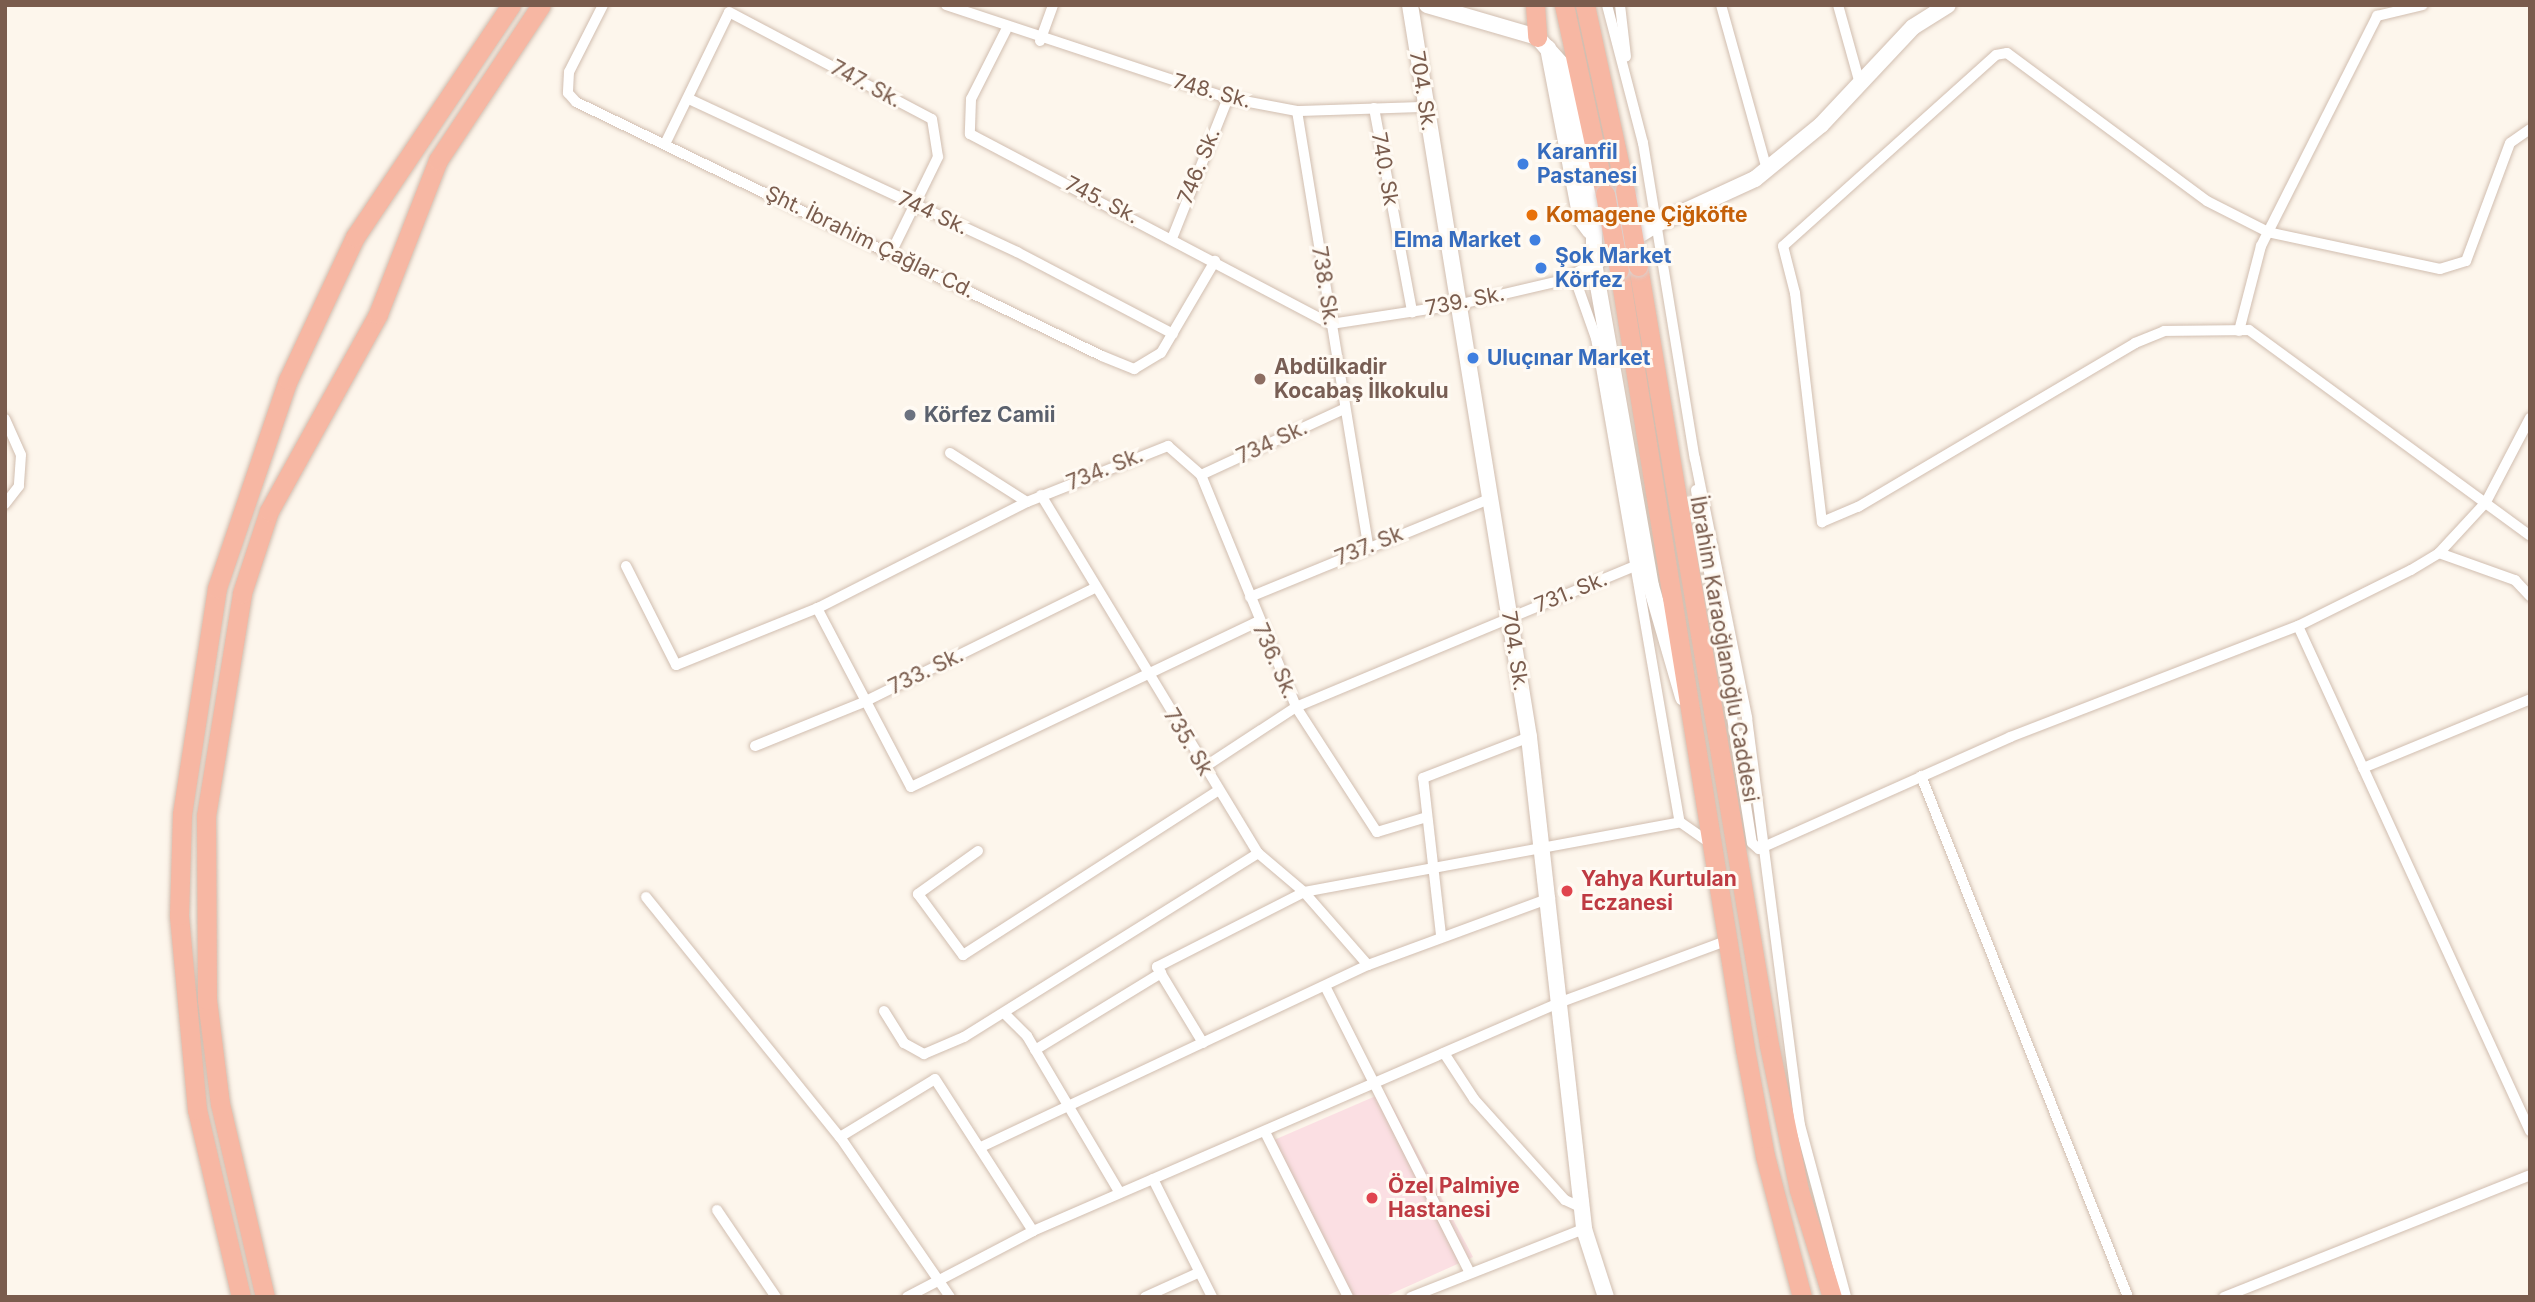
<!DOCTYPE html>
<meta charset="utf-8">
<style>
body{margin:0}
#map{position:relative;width:2535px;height:1302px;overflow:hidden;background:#fdf6ec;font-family:Inter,sans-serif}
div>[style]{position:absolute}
.medical>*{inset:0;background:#fbdfe3}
.roads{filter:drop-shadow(0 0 2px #d1beb0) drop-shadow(0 0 2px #d1beb0)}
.street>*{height:10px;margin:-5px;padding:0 5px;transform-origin:5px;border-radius:5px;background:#fff}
.secondary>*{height:16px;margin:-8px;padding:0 8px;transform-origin:8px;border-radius:8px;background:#fff}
.highway>*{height:19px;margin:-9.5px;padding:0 9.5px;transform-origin:9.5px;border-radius:9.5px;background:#f7b7a3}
.bridges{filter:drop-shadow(0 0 2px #dad1cd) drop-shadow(0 0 2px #dad1cd)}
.highway-bridge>*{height:19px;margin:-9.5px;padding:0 9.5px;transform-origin:9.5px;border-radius:9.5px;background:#f7b7a3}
.dots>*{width:19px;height:19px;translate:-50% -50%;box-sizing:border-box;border:4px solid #fffaf3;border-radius:50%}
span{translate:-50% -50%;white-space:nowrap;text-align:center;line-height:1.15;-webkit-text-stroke:6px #fffaf3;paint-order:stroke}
.street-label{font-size:21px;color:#7a5c4d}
.shop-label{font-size:21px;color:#366cbe;font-weight:700}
.left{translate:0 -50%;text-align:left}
.right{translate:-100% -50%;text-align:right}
.food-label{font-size:21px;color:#c56008;font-weight:700}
.education-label{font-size:21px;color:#785e54;font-weight:700}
.worship-label{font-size:21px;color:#5b616d;font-weight:700}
.health-label{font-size:21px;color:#be3a42;font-weight:700}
.frame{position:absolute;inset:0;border:7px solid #7a5c4d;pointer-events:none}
</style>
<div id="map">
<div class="medical">
<div style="clip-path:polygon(1385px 1092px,1473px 1257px,1384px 1297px,1353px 1297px,1274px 1140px)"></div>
</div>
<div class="roads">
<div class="street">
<div style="left:603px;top:5px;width:75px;rotate:116.9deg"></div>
<div style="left:569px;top:72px;width:21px;rotate:93deg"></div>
<div style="left:568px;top:93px;width:12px;rotate:48deg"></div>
<div style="left:576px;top:102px;width:584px;rotate:25.78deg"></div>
<div style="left:1102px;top:356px;width:35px;rotate:22deg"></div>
<div style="left:1134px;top:369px;width:31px;rotate:-31deg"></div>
<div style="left:1161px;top:353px;width:107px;rotate:-59.6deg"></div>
<div style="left:946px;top:5px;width:297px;rotate:18.3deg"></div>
<div style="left:1228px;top:98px;width:70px;rotate:10.7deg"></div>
<div style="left:1297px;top:111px;width:127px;rotate:-1.8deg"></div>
<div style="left:1607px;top:5px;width:143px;rotate:75.4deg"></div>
<div style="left:1643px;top:143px;width:320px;rotate:80.7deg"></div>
<div style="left:1695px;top:459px;width:264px;rotate:78.6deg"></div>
<div style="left:1747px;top:718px;width:410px;rotate:82.6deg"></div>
<div style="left:1800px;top:1125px;width:178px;rotate:75deg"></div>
<div style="left:1620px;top:5px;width:52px;rotate:83.4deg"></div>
<div style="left:1721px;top:5px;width:171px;rotate:74.4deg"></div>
<div style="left:1838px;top:5px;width:82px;rotate:74.4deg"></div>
<div style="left:1006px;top:30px;width:77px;rotate:116.9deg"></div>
<div style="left:971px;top:99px;width:35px;rotate:92deg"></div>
<div style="left:970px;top:134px;width:408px;rotate:27.8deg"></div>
<div style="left:1331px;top:324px;width:132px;rotate:-8.7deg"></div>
<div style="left:1461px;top:304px;width:105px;rotate:-13.2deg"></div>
<div style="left:1563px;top:280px;width:35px;rotate:-29deg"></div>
<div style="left:1040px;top:41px;width:38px;rotate:-70deg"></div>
<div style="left:689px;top:99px;width:362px;rotate:25deg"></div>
<div style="left:1017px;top:252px;width:176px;rotate:27.7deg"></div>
<div style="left:1374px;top:108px;width:208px;rotate:79.4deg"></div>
<div style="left:1297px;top:111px;width:440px;rotate:80.7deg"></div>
<div style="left:2530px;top:129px;width:24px;rotate:145deg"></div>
<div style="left:2510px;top:143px;width:126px;rotate:110.4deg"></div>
<div style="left:2466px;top:261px;width:27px;rotate:163deg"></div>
<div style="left:2440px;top:269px;width:176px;rotate:-167.9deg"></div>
<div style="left:2268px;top:232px;width:68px;rotate:-153.1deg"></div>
<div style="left:2207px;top:201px;width:249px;rotate:-143.5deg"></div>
<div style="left:2007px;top:53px;width:11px;rotate:170deg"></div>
<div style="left:1996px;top:55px;width:286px;rotate:138.1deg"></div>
<div style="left:1783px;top:246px;width:49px;rotate:75.7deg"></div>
<div style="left:1795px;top:293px;width:231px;rotate:83.3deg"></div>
<div style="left:1822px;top:522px;width:39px;rotate:-23deg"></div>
<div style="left:1858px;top:507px;width:322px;rotate:-30.6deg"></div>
<div style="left:2135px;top:343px;width:31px;rotate:-22deg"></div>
<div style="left:2164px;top:331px;width:85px;rotate:-0.7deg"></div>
<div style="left:2249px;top:330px;width:348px;rotate:36.2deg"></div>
<div style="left:666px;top:142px;width:144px;rotate:-64.1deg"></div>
<div style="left:729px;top:12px;width:229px;rotate:27.8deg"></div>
<div style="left:932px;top:119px;width:38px;rotate:81deg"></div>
<div style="left:938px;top:157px;width:105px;rotate:116.1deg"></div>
<div style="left:1173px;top:236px;width:149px;rotate:-68.3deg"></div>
<div style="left:1574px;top:276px;width:66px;rotate:70.5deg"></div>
<div style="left:1596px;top:338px;width:491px;rotate:80.2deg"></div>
<div style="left:1680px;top:822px;width:39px;rotate:35deg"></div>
<div style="left:2239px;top:331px;width:88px;rotate:-75.5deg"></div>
<div style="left:2261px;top:246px;width:258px;rotate:-63.2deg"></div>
<div style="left:2377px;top:16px;width:47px;rotate:-13.4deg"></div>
<div style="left:5px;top:419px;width:39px;rotate:66deg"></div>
<div style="left:21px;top:455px;width:31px;rotate:94deg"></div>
<div style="left:19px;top:486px;width:23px;rotate:128deg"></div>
<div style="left:950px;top:453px;width:91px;rotate:32.5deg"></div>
<div style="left:1027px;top:502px;width:152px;rotate:-21.7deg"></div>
<div style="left:1168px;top:446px;width:44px;rotate:41.3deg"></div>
<div style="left:1201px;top:475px;width:251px;rotate:67.7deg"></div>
<div style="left:1296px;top:707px;width:149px;rotate:57.1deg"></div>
<div style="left:1377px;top:832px;width:52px;rotate:-16.7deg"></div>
<div style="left:1201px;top:475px;width:157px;rotate:-24.8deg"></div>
<div style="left:1696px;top:490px;width:357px;rotate:81deg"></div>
<div style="left:1752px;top:843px;width:9px;rotate:41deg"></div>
<div style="left:1759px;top:849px;width:275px;rotate:-24deg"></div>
<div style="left:2010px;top:737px;width:309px;rotate:-21.1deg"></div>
<div style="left:2298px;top:626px;width:126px;rotate:-26.4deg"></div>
<div style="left:2411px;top:570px;width:33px;rotate:-31deg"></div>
<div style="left:2439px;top:553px;width:69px;rotate:-47.3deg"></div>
<div style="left:2486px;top:502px;width:95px;rotate:-62.4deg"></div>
<div style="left:1041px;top:495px;width:419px;rotate:58.8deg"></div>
<div style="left:1258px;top:853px;width:60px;rotate:40.3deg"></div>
<div style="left:1304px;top:892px;width:97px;rotate:48.8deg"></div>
<div style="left:2439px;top:553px;width:81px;rotate:19.6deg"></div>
<div style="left:2515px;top:580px;width:22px;rotate:47deg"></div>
<div style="left:626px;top:566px;width:111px;rotate:63.2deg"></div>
<div style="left:676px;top:665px;width:155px;rotate:-21.9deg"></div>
<div style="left:820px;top:607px;width:232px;rotate:-26.9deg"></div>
<div style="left:1250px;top:597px;width:261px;rotate:-22.3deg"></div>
<div style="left:817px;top:608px;width:202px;rotate:62.3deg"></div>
<div style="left:911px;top:787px;width:383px;rotate:-25.5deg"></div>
<div style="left:2298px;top:626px;width:556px;rotate:65.33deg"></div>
<div style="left:755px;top:746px;width:118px;rotate:-22deg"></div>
<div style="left:864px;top:702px;width:255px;rotate:-26.3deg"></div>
<div style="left:1203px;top:768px;width:111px;rotate:-33.3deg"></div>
<div style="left:1296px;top:707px;width:365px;rotate:-22.6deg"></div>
<div style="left:2363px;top:768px;width:181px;rotate:-22.4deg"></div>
<div style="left:1921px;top:776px;width:561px;rotate:68.33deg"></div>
<div style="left:978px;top:851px;width:74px;rotate:144.4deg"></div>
<div style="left:918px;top:894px;width:76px;rotate:53.6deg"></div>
<div style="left:963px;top:955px;width:302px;rotate:-32.8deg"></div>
<div style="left:646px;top:897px;width:309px;rotate:51.1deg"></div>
<div style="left:1441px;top:935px;width:158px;rotate:-96.5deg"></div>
<div style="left:1423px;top:778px;width:114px;rotate:-21.1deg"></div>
<div style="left:1326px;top:988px;width:319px;rotate:63.2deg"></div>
<div style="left:884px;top:1011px;width:38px;rotate:58deg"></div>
<div style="left:904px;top:1043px;width:23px;rotate:29deg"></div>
<div style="left:924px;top:1054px;width:43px;rotate:-23deg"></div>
<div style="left:964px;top:1037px;width:347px;rotate:-32deg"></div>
<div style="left:1004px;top:1013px;width:33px;rotate:45deg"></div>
<div style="left:1027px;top:1036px;width:182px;rotate:59.4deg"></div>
<div style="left:1203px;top:1043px;width:89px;rotate:-121.2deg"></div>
<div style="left:1157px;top:967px;width:165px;rotate:-27deg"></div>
<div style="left:1304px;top:892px;width:382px;rotate:-10.5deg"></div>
<div style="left:1035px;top:1050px;width:148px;rotate:-31.4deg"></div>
<div style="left:1444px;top:1053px;width:55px;rotate:56.9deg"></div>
<div style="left:1474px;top:1099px;width:136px;rotate:48deg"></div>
<div style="left:1565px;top:1200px;width:19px;rotate:25deg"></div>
<div style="left:1265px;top:1132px;width:185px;rotate:63.3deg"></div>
<div style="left:981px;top:1147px;width:428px;rotate:-25.2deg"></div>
<div style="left:1368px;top:965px;width:194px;rotate:-20.2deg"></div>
<div style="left:1153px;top:1179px;width:132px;rotate:63.4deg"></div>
<div style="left:717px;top:1210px;width:105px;rotate:55.9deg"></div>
<div style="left:907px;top:1297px;width:142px;rotate:-27.6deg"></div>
<div style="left:1033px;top:1231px;width:576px;rotate:-23.45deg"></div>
<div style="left:1561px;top:1002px;width:179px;rotate:-20.3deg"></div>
<div style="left:950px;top:1297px;width:194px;rotate:-124.5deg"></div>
<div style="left:840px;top:1137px;width:111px;rotate:-31.4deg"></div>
<div style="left:935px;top:1079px;width:181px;rotate:57.2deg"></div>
<div style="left:1145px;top:1297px;width:58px;rotate:-24.4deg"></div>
<div style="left:1411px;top:1297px;width:186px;rotate:-21.5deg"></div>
<div style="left:2224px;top:1297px;width:329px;rotate:-21.7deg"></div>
</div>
<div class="secondary">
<div style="left:1410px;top:5px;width:742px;rotate:80.77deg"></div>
<div style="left:1529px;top:737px;width:495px;rotate:83.6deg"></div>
<div style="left:1584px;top:1229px;width:71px;rotate:72.1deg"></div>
<div style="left:1427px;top:5px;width:115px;rotate:16.2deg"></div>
<div style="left:1537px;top:37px;width:38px;rotate:48deg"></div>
<div style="left:1562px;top:65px;width:152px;rotate:77.9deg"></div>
<div style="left:1594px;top:214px;width:49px;rotate:90deg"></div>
<div style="left:1594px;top:263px;width:328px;rotate:80deg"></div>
<div style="left:1651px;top:586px;width:116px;rotate:73.9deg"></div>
<div style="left:1548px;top:48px;width:174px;rotate:79.1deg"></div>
<div style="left:1581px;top:219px;width:15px;rotate:53deg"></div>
<div style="left:1594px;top:263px;width:74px;rotate:-31.8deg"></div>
<div style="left:1657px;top:224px;width:108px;rotate:-24.7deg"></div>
<div style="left:1755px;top:179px;width:85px;rotate:-39.3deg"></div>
<div style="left:1821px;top:125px;width:134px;rotate:-46.8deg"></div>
<div style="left:1913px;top:27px;width:41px;rotate:-32.2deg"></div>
</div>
<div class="highway">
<div style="left:1535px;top:5px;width:32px;rotate:86deg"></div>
<div style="left:1564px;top:5px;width:193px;rotate:77.8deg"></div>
<div style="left:1585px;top:5px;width:189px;rotate:77.8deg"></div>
<div style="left:1638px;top:266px;width:790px;rotate:80.45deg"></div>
<div style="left:1769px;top:1045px;width:148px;rotate:78.3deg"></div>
<div style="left:1799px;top:1190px;width:112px;rotate:72.9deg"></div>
<div style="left:1619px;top:270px;width:789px;rotate:80.81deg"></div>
<div style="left:1745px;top:1049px;width:109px;rotate:79.4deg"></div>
<div style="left:1765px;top:1156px;width:146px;rotate:75.3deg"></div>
<div style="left:241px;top:1297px;width:192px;rotate:-103.2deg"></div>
<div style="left:197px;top:1110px;width:196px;rotate:-95.3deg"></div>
<div style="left:179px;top:915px;width:101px;rotate:-88.3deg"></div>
<div style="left:182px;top:814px;width:229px;rotate:-81.2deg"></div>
<div style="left:217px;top:588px;width:220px;rotate:-71.2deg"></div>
<div style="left:288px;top:380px;width:158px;rotate:-64.9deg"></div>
<div style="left:355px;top:237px;width:280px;rotate:-56.1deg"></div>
<div style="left:265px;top:1297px;width:198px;rotate:-103.1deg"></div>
<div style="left:220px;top:1104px;width:105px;rotate:-97.1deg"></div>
<div style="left:207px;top:1000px;width:184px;rotate:-90.3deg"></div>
<div style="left:206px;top:816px;width:226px;rotate:-80.8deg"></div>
<div style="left:242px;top:593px;width:86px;rotate:-71.8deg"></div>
<div style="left:269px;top:511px;width:225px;rotate:-61deg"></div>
<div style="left:378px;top:314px;width:165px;rotate:-68.7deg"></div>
<div style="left:438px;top:160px;width:186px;rotate:-56.4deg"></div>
</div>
</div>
<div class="bridges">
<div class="highway-bridge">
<div style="left:1625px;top:190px;width:77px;rotate:80.3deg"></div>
<div style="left:1605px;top:194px;width:77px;rotate:79.6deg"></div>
</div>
</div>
<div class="dots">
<div style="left:1523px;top:164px;background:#3f7fe0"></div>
<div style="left:1532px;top:215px;background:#e8710a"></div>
<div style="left:1535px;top:240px;background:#3f7fe0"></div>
<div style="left:1541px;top:268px;background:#3f7fe0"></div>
<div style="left:1473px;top:358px;background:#3f7fe0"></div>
<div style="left:1260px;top:379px;background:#8d6e63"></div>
<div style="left:910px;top:415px;background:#6b7280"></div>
<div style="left:1567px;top:891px;background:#e0444e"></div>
<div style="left:1372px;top:1198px;background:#e0444e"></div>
</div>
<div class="street-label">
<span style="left:866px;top:84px;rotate:28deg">747. Sk.</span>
<span style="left:1212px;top:91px;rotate:15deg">748. Sk.</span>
<span style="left:1423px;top:91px;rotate:81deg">704. Sk.</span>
<span style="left:1199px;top:166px;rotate:-68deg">746. Sk.</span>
<span style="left:1385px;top:169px;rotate:80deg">740. Sk</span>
<span style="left:1102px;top:200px;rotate:27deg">745. Sk.</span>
<span style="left:933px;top:213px;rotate:25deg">744 Sk.</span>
<span style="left:870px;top:242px;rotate:26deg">Şht. İbrahim Çağlar Cd.</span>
<span style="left:1325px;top:286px;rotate:81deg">738. Sk.</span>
<span style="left:1465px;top:301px;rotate:-11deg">739. Sk.</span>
<span style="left:1272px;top:442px;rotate:-25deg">734 Sk.</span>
<span style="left:1105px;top:469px;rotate:-22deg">734. Sk.</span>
<span style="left:1369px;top:546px;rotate:-22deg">737. Sk</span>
<span style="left:1571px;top:592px;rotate:-22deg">731. Sk.</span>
<span style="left:1724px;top:649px;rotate:80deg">İbrahim Karaoğlanoğlu Caddesi</span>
<span style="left:1515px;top:651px;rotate:81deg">704. Sk.</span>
<span style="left:1275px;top:661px;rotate:66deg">736. Sk.</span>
<span style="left:926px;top:671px;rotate:-26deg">733. Sk.</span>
<span style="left:1188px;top:742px;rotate:59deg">735. Sk</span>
</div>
<div class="shop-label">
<span class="left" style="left:1537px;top:164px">Karanfil<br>Pastanesi</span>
<span class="right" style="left:1521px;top:240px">Elma Market</span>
<span class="left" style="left:1555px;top:268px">Şok Market<br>Körfez</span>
<span class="left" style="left:1487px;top:358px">Uluçınar Market</span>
</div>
<div class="food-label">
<span class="left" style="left:1546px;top:215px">Komagene Çiğköfte</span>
</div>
<div class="education-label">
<span class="left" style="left:1274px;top:379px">Abdülkadir<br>Kocabaş İlkokulu</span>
</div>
<div class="worship-label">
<span class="left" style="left:924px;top:415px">Körfez Camii</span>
</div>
<div class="health-label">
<span class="left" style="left:1581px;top:891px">Yahya Kurtulan<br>Eczanesi</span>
<span class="left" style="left:1388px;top:1198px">Özel Palmiye<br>Hastanesi</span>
</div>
<div class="frame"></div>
</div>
